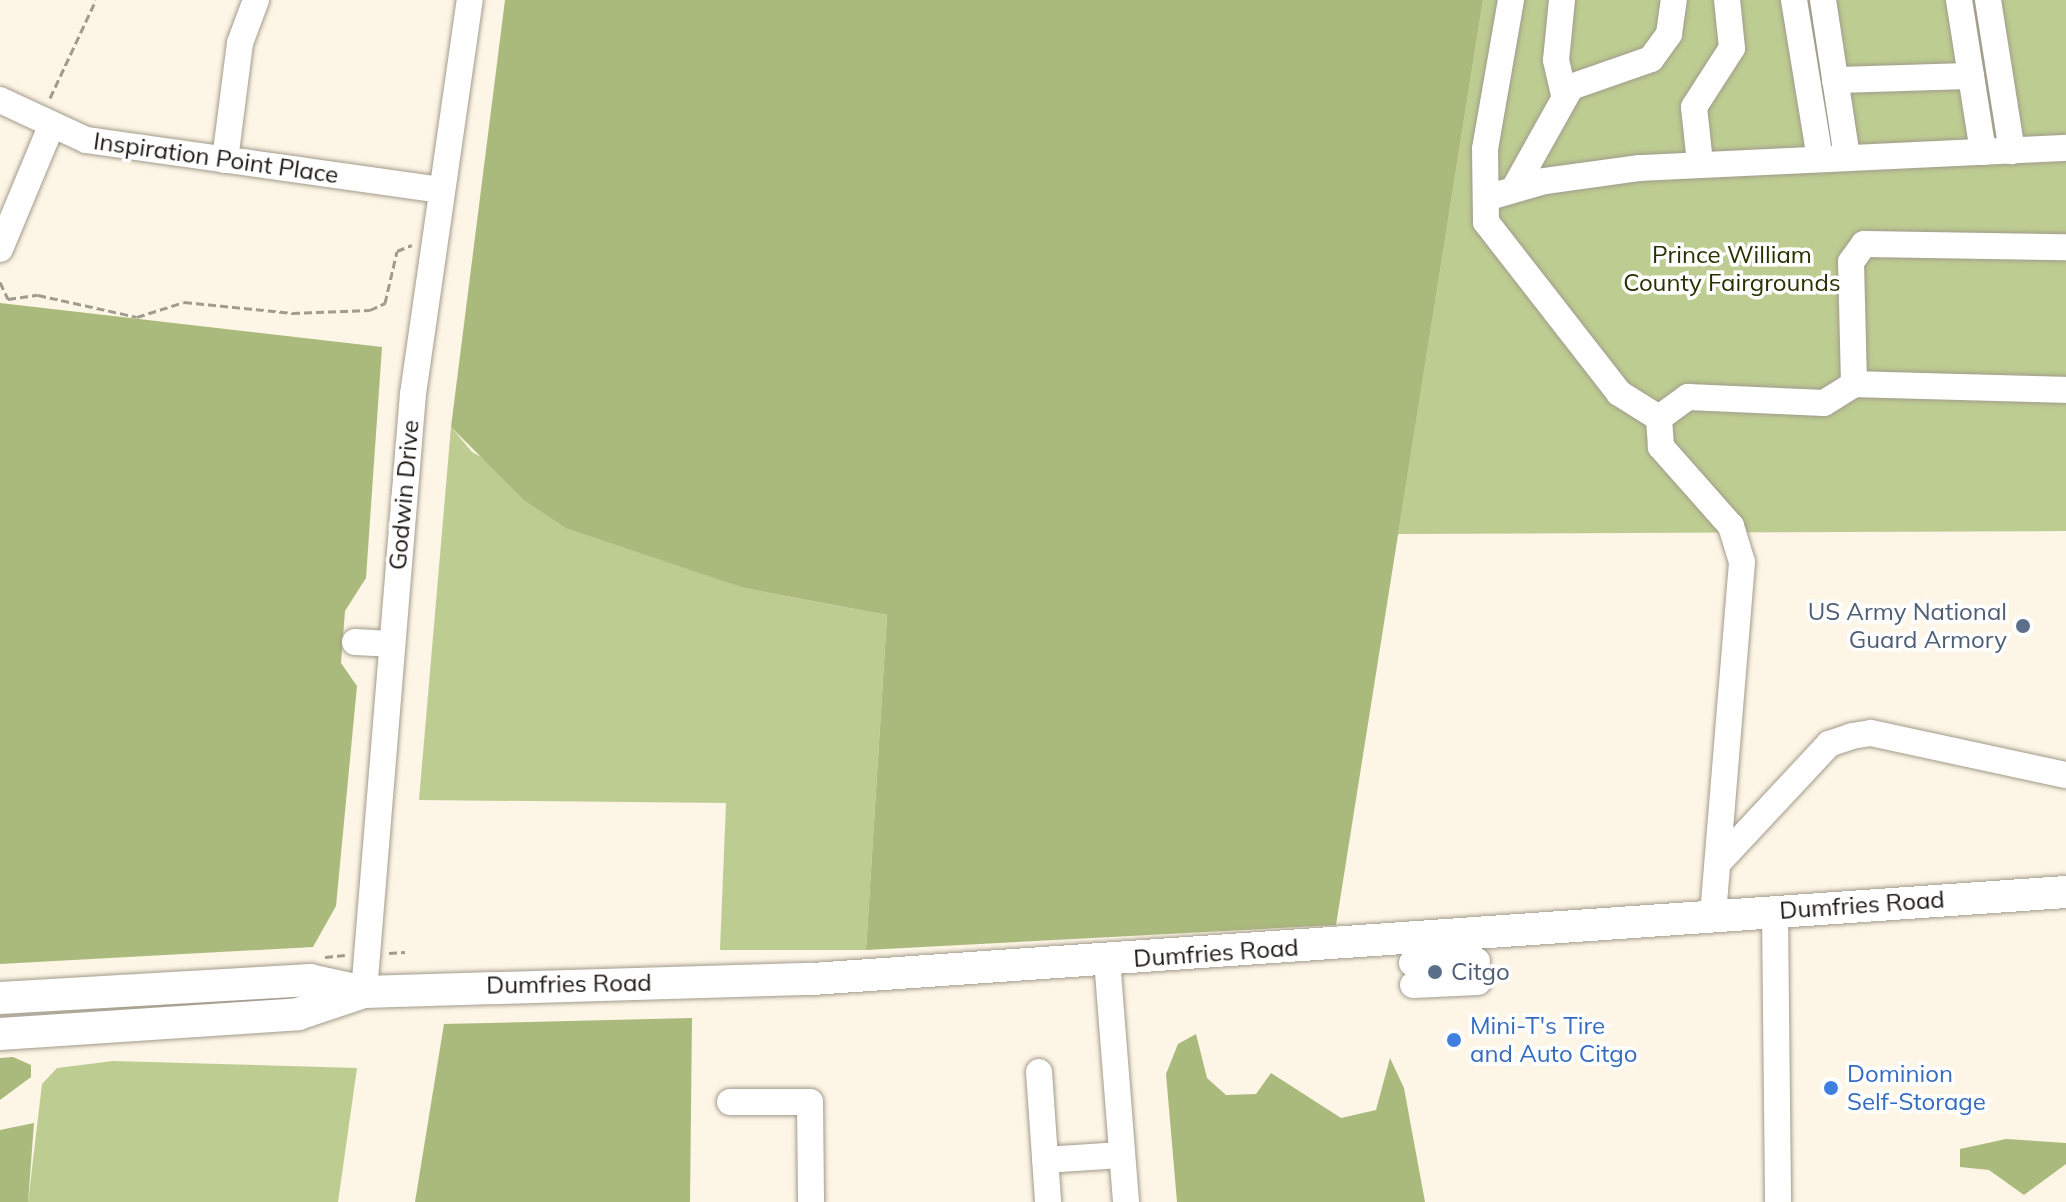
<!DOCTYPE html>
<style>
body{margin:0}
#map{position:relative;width:2066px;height:1202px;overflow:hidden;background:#fdf5e5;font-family:Mulish,sans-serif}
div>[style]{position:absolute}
.green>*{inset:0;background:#bdcc91}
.forest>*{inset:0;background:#aab97c}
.path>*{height:3px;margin-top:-1.5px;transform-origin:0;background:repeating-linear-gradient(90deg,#a09b8f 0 8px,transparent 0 12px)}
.roads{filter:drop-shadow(0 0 2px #a29b8c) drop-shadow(0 0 2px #a29b8c)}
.minor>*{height:26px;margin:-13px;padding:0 13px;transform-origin:13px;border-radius:13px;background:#fff}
.major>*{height:32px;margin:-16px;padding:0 16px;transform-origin:16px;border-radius:16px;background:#fff}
.dots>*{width:22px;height:22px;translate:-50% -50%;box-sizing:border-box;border:4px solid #fff;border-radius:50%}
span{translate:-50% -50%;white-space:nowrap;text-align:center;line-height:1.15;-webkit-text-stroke:7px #fff;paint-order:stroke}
.street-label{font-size:24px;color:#1b1913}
.park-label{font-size:24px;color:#283101}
.service-label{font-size:24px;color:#4e5e75}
.right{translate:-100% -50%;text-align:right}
.left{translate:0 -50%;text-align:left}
.shop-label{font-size:24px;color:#366cbe}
</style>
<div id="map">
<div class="green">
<div style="clip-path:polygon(1483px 0,2066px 0,2066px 531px,1398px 534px)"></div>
<div style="clip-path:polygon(451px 427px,472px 452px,661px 557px,744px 588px,887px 615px,866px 950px,720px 950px,726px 803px,419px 800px)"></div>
<div style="clip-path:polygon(113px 1061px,357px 1068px,338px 1202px,28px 1202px,42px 1084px,57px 1068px)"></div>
</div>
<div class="forest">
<div style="clip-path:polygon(505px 0,1483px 0,1336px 925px,866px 950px,887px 615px,744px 588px,566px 528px,524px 500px,451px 427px)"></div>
<div style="clip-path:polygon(0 303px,382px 347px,366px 578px,345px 611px,341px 663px,357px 686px,336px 906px,313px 947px,0 964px)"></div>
<div style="clip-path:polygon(692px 1018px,690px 1202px,415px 1202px,444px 1024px)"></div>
<div style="clip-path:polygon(1196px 1034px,1207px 1078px,1226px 1095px,1256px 1094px,1271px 1073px,1341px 1118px,1376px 1110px,1390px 1058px,1404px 1088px,1425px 1202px,1177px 1202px,1166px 1074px,1178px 1044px)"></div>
<div style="clip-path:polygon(13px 1057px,31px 1065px,31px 1077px,0 1100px,0 1058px)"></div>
<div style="clip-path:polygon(34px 1123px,28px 1202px,0 1202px,0 1130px)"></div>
<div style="clip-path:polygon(2006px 1139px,2066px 1143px,2066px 1164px,2024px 1195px,1989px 1170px,1960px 1167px,1960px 1149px)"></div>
</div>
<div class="path">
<div style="left:50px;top:98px;width:108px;rotate:-64.9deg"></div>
<div style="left:0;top:282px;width:19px;rotate:65deg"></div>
<div style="left:8px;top:299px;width:30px;rotate:-8deg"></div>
<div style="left:38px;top:295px;width:101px;rotate:12.5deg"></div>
<div style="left:137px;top:317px;width:49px;rotate:-17.7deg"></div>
<div style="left:184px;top:302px;width:109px;rotate:5.8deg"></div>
<div style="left:292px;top:313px;width:78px;rotate:-2.2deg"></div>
<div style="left:370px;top:310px;width:17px;rotate:-25deg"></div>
<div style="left:385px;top:303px;width:53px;rotate:-77deg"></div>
<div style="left:397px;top:251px;width:16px;rotate:-22deg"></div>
<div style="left:389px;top:953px;width:16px;rotate:-4deg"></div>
<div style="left:325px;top:957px;width:20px;rotate:-6deg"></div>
</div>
<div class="roads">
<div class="minor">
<div style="left:1511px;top:0;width:151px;rotate:99.9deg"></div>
<div style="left:1485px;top:149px;width:73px;rotate:89.2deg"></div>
<div style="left:1486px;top:222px;width:217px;rotate:52.1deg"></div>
<div style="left:1619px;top:393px;width:47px;rotate:32deg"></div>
<div style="left:1562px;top:0;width:60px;rotate:95.7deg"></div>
<div style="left:1556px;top:60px;width:36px;rotate:77deg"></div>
<div style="left:1794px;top:0;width:160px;rotate:80.7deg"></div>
<div style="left:1823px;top:0;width:159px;rotate:81.3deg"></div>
<div style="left:1959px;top:0;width:154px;rotate:81deg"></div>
<div style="left:1988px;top:0;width:153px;rotate:81deg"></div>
<div style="left:1835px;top:80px;width:136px;rotate:-1.7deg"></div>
<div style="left:0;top:100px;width:95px;rotate:24.9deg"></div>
<div style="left:86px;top:140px;width:359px;rotate:8deg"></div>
<div style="left:225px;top:160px;width:118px;rotate:-82.7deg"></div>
<div style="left:240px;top:43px;width:46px;rotate:-69.6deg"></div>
<div style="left:1700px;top:163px;width:56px;rotate:-96.1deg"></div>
<div style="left:1694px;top:107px;width:70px;rotate:-57.2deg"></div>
<div style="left:1732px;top:48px;width:48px;rotate:-95.9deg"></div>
<div style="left:1515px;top:187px;width:115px;rotate:-60.8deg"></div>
<div style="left:1571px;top:87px;width:85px;rotate:-19.3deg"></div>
<div style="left:1651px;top:59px;width:31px;rotate:-54deg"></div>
<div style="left:1669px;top:34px;width:34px;rotate:-82deg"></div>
<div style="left:1486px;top:198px;width:61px;rotate:-16.1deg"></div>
<div style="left:1545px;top:181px;width:96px;rotate:-7.8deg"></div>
<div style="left:1640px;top:168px;width:426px;rotate:-2.7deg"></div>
<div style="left:0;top:249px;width:130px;rotate:-67.4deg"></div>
<div style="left:1854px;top:384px;width:212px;rotate:1.6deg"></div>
<div style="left:355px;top:642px;width:36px;rotate:3deg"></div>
<div style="left:1718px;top:863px;width:163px;rotate:-47deg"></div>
<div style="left:1829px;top:744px;width:24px;rotate:-19deg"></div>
<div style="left:1852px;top:736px;width:19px;rotate:-9deg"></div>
<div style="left:1871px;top:733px;width:199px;rotate:12.2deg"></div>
<div style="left:1775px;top:911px;width:291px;rotate:89.4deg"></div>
<div style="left:1713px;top:915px;width:354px;rotate:-85.3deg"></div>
<div style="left:1742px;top:562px;width:38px;rotate:-107deg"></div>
<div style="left:1731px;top:526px;width:106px;rotate:-131.5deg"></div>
<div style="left:1661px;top:447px;width:29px;rotate:-94deg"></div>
<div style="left:1659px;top:418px;width:36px;rotate:-36deg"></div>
<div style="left:1688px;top:397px;width:136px;rotate:2.5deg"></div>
<div style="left:1824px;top:403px;width:36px;rotate:-32deg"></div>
<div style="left:1854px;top:384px;width:122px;rotate:-91.4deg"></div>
<div style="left:1851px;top:262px;width:22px;rotate:-54deg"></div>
<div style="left:1864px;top:244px;width:202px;rotate:0.9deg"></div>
<div style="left:1107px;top:960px;width:243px;rotate:85.5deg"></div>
<div style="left:1412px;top:963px;width:65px;rotate:-1.8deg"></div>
<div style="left:1413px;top:985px;width:65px;rotate:-2.6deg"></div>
<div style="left:364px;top:992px;width:600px;rotate:-85.32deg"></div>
<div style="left:413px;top:394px;width:398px;rotate:-81.8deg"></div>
<div style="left:1039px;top:1072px;width:130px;rotate:86deg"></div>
<div style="left:730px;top:1102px;width:80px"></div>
<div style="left:810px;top:1102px;width:100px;rotate:89.4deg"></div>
<div style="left:1045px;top:1160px;width:76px;rotate:-3.8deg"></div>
</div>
<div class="major">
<div style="left:0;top:998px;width:311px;rotate:-3.3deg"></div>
<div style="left:310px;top:980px;width:55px;rotate:12.5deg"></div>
<div style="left:364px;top:992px;width:448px;rotate:-1.7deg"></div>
<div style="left:812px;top:979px;width:1257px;rotate:-3.97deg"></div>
<div style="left:0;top:1034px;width:299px;rotate:-3.8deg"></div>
<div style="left:298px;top:1014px;width:70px;rotate:-18.4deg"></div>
</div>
</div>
<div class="dots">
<div style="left:2023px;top:626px;background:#5c6f8a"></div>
<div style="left:1435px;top:972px;background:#5c6f8a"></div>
<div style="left:1454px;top:1040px;background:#3f7fe0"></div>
<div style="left:1831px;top:1088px;background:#3f7fe0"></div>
</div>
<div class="street-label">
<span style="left:216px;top:158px;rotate:8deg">Inspiration Point Place</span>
<span style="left:404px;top:495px;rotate:-85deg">Godwin Drive</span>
<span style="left:1862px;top:905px;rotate:-4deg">Dumfries Road</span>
<span style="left:1216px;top:953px;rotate:-4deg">Dumfries Road</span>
<span style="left:569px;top:984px;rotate:-1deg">Dumfries Road</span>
</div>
<div class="park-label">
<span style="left:1732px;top:269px">Prince William<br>County Fairgrounds</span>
</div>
<div class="service-label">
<span class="right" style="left:2007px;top:626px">US Army National<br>Guard Armory</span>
<span class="left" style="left:1451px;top:972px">Citgo</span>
</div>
<div class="shop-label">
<span class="left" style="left:1470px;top:1040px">Mini-T's Tire<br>and Auto Citgo</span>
<span class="left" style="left:1847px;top:1088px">Dominion<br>Self-Storage</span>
</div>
</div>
